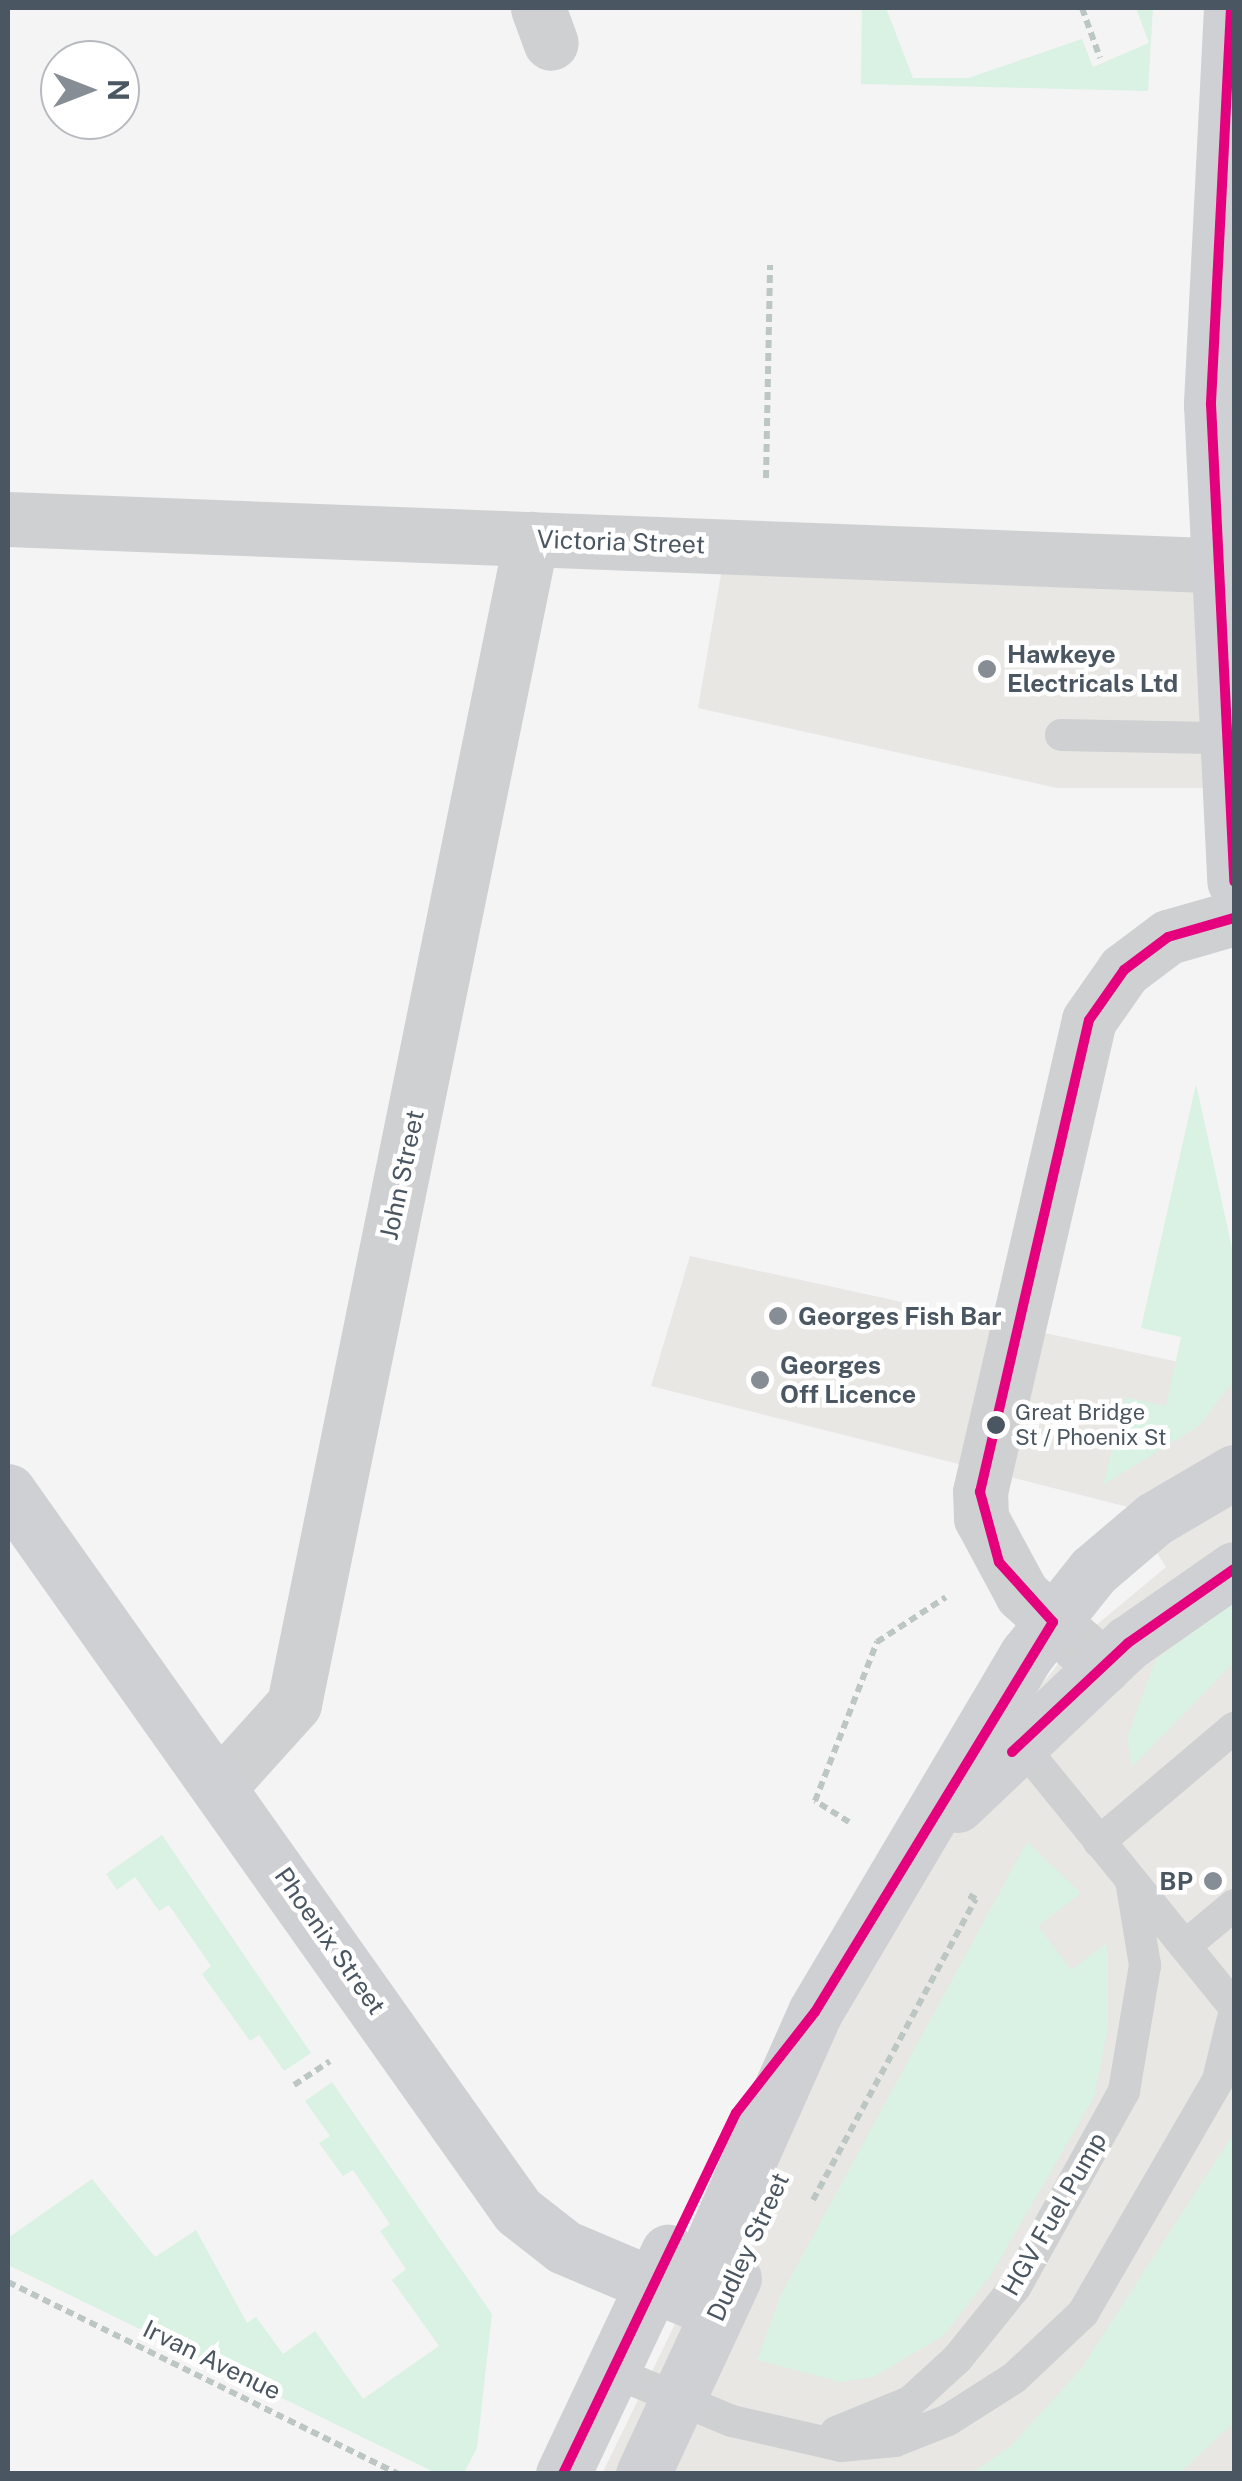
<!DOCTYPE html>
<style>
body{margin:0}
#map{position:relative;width:1242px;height:2481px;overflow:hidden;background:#f4f4f4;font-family:"Public Sans",sans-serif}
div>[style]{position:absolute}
.commercial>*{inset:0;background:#e8e7e3}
.green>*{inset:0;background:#d9f2e3}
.path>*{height:6px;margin-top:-3px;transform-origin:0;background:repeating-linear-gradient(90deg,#bcc7c4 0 8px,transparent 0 13px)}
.lane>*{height:32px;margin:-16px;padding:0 16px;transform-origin:16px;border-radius:16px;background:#ced0d2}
.street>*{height:55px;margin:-27.5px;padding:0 27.5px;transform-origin:27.5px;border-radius:27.5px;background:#ced0d2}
.secondary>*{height:55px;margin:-27.5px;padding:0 27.5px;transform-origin:27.5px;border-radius:27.5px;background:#ced0d4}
.bus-1>*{height:10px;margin:-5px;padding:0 5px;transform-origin:5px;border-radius:5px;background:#e5007d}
.dots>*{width:28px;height:28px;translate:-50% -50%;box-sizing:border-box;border:5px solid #fff;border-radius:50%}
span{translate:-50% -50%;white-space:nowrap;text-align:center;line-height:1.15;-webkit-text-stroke:9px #fff;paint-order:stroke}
.bus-label{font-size:22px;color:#4a5661}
.left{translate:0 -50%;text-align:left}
.street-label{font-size:25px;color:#4a5661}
.poi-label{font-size:25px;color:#4a5661;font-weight:700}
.right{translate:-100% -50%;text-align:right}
.frame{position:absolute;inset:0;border:10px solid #4a5661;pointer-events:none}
.north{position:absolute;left:40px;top:40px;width:100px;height:100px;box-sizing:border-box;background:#fff;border:2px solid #b7bbc0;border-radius:50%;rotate:90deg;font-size:28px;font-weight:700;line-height:40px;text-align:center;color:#4a5661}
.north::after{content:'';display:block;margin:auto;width:35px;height:45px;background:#868d94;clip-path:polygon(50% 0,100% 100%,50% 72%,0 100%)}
</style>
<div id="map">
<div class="commercial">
<div style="clip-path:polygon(726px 545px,1234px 566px,1234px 788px,1057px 788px,698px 708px)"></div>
<div style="clip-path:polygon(690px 1256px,1234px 1374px,1234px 2473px,602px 2474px,903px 1855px,1076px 1642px,1166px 1567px,1128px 1507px,651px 1386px)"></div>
</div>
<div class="green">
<div style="clip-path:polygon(862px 8px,886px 8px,913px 78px,968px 78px,1082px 39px,1093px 67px,1149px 43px,1136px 8px,1153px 8px,1148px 91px,861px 84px)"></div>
<div style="clip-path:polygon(1196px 1084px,1234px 1257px,1234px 1380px,1200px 1425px,1103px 1485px,1125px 1397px,1166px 1406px,1181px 1337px,1141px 1328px)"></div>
<div style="clip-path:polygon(1234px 1602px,1234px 1662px,1132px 1767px,1127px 1738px,1156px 1659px)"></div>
<div style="clip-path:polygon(162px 1835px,311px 2053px,284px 2071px,259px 2035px,250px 2041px,202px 1974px,211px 1966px,169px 1905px,159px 1911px,135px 1877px,117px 1890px,106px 1874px)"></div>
<div style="clip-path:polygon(1027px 1842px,1081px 1893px,1038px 1926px,1071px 1970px,1106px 1944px,1108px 1952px,1108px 2027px,1094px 2097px,990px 2276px,943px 2336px,873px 2377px,841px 2382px,757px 2360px,781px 2295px)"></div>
<div style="clip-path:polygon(332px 2082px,492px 2314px,477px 2448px,464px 2473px,436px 2473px,8px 2265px,8px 2238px,92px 2179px,155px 2257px,196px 2230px,247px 2323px,256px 2317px,283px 2354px,315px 2331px,363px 2399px,439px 2346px,392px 2280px,406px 2269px,380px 2231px,390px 2224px,353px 2170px,343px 2176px,319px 2143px,330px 2136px,305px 2101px)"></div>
<div style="clip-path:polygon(1234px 2133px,1234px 2422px,1180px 2473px,972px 2473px,1011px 2446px,1081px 2369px)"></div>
</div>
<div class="path">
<div style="left:1082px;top:8px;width:53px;rotate:70.2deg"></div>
<div style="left:766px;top:478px;width:213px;rotate:-88.9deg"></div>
<div style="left:849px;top:1822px;width:40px;rotate:-148deg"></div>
<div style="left:815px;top:1801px;width:171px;rotate:-68.7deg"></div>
<div style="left:877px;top:1642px;width:82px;rotate:-33.1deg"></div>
<div style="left:294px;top:2085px;width:43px;rotate:-33.7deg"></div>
<div style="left:813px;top:2200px;width:342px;rotate:-61.6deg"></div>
<div style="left:976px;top:1899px;width:11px;rotate:-153deg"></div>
<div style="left:8px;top:2282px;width:435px;rotate:26.2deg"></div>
</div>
<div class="lane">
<div style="left:1061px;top:735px;width:163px;rotate:1.1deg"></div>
<div style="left:1010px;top:1731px;width:355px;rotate:50.9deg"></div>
<div style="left:1099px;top:1842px;width:177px;rotate:-40.2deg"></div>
<div style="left:1185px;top:1946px;width:64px;rotate:-39.9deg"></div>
<div style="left:611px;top:2371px;width:131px;rotate:22.5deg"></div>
<div style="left:732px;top:2421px;width:112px;rotate:12.9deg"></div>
<div style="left:841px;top:2446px;width:54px;rotate:-5.3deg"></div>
<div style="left:895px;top:2441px;width:57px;rotate:-21.6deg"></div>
<div style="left:948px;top:2420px;width:78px;rotate:-32.5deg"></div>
<div style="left:1014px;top:2378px;width:95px;rotate:-43.3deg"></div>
<div style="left:1083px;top:2313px;width:269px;rotate:-59.9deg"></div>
<div style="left:1218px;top:2080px;width:68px;rotate:-76.4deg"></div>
<div style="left:836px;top:2432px;width:80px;rotate:-22.1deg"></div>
<div style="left:910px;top:2402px;width:64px;rotate:-42.5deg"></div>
<div style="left:957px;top:2359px;width:94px;rotate:-51.1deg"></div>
<div style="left:1016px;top:2286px;width:223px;rotate:-61deg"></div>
<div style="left:1124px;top:2091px;width:128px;rotate:-80.5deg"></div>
<div style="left:1145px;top:1965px;width:86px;rotate:-99.4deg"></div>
</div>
<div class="street">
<div style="left:538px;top:8px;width:37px;rotate:70deg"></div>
<div style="left:8px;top:519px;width:1227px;rotate:2.2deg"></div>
<div style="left:1103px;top:1667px;width:109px;rotate:-138deg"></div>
<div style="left:1022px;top:1594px;width:86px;rotate:-118.3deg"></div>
<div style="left:981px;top:1518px;width:26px;rotate:-92deg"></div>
<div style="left:980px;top:1492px;width:484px;rotate:-77deg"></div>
<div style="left:1089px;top:1020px;width:61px;rotate:-55deg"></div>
<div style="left:1124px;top:970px;width:55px;rotate:-36.9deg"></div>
<div style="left:1168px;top:937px;width:69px;rotate:-16.1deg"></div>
<div style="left:221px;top:1785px;width:109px;rotate:-48deg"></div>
<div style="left:294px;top:1704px;width:1189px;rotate:-78.5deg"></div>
</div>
<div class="secondary">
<div style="left:1231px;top:8px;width:397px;rotate:92.9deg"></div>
<div style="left:1211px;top:404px;width:478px;rotate:87.2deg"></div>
<div style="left:8px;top:1491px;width:882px;rotate:54.69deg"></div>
<div style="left:518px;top:2211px;width:58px;rotate:38deg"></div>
<div style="left:564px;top:2247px;width:167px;rotate:22.9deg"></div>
<div style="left:957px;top:1805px;width:236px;rotate:-43.5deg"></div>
<div style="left:1128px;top:1643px;width:129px;rotate:-34.9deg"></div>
<div style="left:652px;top:2284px;width:47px;rotate:-11.1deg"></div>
<div style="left:698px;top:2275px;width:288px;rotate:-66deg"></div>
<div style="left:815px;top:2012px;width:416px;rotate:-59.4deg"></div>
<div style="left:1027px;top:1654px;width:106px;rotate:-51.5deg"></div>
<div style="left:1093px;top:1571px;width:80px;rotate:-40.4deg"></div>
<div style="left:1154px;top:1519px;width:93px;rotate:-30.4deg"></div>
<div style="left:563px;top:2474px;width:246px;rotate:-64.7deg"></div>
<div style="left:643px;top:2474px;width:216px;rotate:-65.1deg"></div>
</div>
<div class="bus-1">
<div style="left:1231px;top:8px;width:397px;rotate:92.9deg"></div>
<div style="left:1211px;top:404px;width:478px;rotate:87.2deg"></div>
<div style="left:1012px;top:1752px;width:159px;rotate:-43.2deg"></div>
<div style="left:1128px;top:1643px;width:129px;rotate:-34.9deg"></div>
<div style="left:563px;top:2474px;width:400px;rotate:-64.4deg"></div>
<div style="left:736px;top:2113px;width:128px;rotate:-52deg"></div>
<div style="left:815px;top:2012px;width:457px;rotate:-58.6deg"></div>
<div style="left:1053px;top:1622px;width:81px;rotate:-132deg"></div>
<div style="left:999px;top:1562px;width:73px;rotate:-105.2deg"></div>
<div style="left:980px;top:1492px;width:484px;rotate:-77deg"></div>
<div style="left:1089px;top:1020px;width:61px;rotate:-55deg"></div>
<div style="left:1124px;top:970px;width:55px;rotate:-36.9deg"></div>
<div style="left:1168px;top:937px;width:69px;rotate:-16.1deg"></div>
</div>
<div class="dots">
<div style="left:987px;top:669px;background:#868d94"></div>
<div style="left:778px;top:1316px;background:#868d94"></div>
<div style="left:760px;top:1380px;background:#868d94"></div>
<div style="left:996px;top:1425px;background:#4a5661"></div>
<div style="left:1213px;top:1881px;background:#868d94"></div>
</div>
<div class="bus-label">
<span class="left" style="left:1015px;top:1425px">Great Bridge<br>St / Phoenix St</span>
</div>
<div class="street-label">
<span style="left:621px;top:542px;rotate:2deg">Victoria Street</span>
<span style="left:402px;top:1175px;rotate:-78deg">John Street</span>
<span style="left:330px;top:1941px;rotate:55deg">Phoenix Street</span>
<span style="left:1054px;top:2214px;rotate:-60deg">HGV Fuel Pump</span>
<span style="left:748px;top:2247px;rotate:-65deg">Dudley Street</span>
<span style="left:212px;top:2360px;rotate:26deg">Irvan Avenue</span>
</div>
<div class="poi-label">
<span class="left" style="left:1007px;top:669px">Hawkeye<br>Electricals Ltd</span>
<span class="left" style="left:798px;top:1316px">Georges Fish Bar</span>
<span class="left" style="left:780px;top:1380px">Georges<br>Off Licence</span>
<span class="right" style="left:1193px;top:1881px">BP</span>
</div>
<div class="frame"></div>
<div class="north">N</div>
</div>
